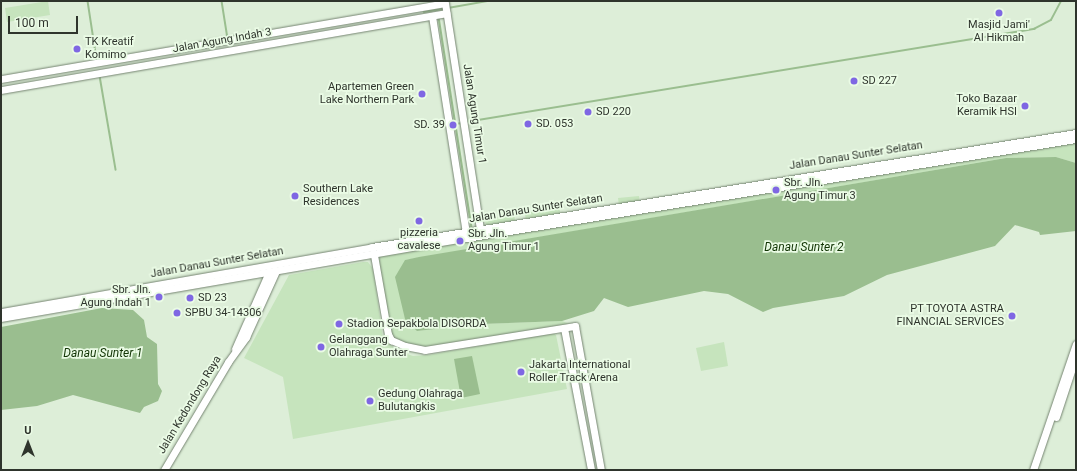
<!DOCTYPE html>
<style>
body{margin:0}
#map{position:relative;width:1077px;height:471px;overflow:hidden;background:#ddeed8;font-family:Roboto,sans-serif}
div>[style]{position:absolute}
.green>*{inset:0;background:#c6e4bd}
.water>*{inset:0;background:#9abe8f}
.stream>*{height:1.5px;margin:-0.75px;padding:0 0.75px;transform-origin:0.75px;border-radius:0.75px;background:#9abe8f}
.roads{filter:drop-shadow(0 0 1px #758471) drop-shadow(0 0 1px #758471)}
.secondary>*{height:7px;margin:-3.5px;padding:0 3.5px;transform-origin:3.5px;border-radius:3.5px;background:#fff}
.dots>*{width:11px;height:11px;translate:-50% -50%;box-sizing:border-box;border:2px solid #eafbe5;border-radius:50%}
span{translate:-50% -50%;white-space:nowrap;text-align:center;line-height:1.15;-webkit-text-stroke:3.5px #eafbe5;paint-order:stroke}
.poi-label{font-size:11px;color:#2e342c}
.left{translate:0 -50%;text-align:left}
.right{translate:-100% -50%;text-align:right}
.street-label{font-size:11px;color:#2e342c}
.water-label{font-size:12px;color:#113404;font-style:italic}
.frame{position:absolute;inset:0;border:2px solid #2e342c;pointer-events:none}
.north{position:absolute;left:8px;top:423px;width:40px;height:40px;-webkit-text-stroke:3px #eafbe5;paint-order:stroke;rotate:0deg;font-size:11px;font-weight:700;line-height:16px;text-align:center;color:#2e342c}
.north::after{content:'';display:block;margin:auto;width:14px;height:18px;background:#2e342c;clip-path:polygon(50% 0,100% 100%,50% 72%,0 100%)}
.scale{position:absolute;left:8px;top:16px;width:70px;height:18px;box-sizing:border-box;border:2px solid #2e342c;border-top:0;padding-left:5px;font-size:12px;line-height:14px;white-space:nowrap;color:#2e342c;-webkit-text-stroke:3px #eafbe5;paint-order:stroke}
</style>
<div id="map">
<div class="green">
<div style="clip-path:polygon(48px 1px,50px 15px,7px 22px,5px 8px)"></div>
<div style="clip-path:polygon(1076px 140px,1076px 163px,1056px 157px,1006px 158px,405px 260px,417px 331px,481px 324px,562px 321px,575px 326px,425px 350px,391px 340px,374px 255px)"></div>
<div style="clip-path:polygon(639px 196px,640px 203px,619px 206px,618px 198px)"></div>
<div style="clip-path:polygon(559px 207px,561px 216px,526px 222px,525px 213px)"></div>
<div style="clip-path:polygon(514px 215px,516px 223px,486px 228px,485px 219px)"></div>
<div style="clip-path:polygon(363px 262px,368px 262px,373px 269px,383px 338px,398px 351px,413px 356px,428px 355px,553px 333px,556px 335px,567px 389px,293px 439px,283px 377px,244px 358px,289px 275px)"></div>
<div style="clip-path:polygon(724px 342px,728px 366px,701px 371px,696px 348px)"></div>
</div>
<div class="water">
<div style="clip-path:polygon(1056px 157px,1076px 163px,1076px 231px,1040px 235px,1039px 232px,1015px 225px,995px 246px,887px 275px,844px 296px,773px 308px,763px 312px,728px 294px,704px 291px,628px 307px,604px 298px,594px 311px,562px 321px,481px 324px,417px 331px,405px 319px,395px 277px,405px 260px,419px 257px,1006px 158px)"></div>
<div style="clip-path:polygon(102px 308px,133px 310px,144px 320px,147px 337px,157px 344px,158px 384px,162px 391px,158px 401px,144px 407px,140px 413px,73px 395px,37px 406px,1px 410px,1px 327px)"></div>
<div style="clip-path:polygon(472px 356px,480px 394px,461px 398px,454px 359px)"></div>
</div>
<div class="stream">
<div style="left:88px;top:1px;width:60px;rotate:81.3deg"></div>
<div style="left:222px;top:1px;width:36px;rotate:81deg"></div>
<div style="left:448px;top:8px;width:41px;rotate:-9.9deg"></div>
<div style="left:424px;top:12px;width:19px;rotate:-9deg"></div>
<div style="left:439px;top:17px;width:213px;rotate:81.1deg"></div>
<div style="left:100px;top:76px;width:95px;rotate:80.3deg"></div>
<div style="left:466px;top:122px;width:576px;rotate:-9.3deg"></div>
<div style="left:1034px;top:29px;width:19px;rotate:-28deg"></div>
<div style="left:1051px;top:20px;width:21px;rotate:-62deg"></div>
<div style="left:456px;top:124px;width:6px;rotate:-9deg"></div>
</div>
<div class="roads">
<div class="secondary">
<div style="left:432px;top:16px;width:219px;rotate:81.1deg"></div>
<div style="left:1px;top:79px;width:450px;rotate:-9.7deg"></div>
<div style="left:445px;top:3px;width:229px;rotate:81.2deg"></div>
<div style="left:1px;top:90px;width:452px;rotate:-9.8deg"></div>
<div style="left:374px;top:255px;width:80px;rotate:80deg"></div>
<div style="left:388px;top:334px;width:7px;rotate:63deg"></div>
<div style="left:391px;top:340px;width:15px;rotate:23deg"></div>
<div style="left:405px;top:346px;width:20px;rotate:11deg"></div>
<div style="left:425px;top:350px;width:152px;rotate:-9.1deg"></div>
<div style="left:575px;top:326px;width:146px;rotate:79.8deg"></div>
<div style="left:1px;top:312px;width:377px;rotate:-9.9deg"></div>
<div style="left:372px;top:247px;width:713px;rotate:-9.2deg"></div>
<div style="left:1px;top:318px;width:472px;rotate:-9.8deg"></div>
<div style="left:466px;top:238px;width:618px;rotate:-9.22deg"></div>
<div style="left:564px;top:328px;width:145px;rotate:79.2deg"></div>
<div style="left:235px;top:349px;width:84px;rotate:-66.2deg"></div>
<div style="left:1056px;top:417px;width:64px;rotate:-71.8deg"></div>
<div style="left:164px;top:470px;width:126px;rotate:-59.3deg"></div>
<div style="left:228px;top:362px;width:31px;rotate:-54deg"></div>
<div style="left:246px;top:337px;width:72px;rotate:-65.6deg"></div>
<div style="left:1033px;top:470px;width:133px;rotate:-71.2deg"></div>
</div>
</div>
<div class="dots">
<div style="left:999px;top:13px;background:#7f67e3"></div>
<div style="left:77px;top:49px;background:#7f67e3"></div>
<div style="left:854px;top:81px;background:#7f67e3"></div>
<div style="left:422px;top:94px;background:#7f67e3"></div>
<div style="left:1025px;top:106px;background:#7f67e3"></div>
<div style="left:588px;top:112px;background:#7f67e3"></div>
<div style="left:528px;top:124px;background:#7f67e3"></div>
<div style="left:453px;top:125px;background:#7f67e3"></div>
<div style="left:776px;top:190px;background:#7f67e3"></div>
<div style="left:295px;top:196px;background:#7f67e3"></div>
<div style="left:419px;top:221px;background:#7f67e3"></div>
<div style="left:460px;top:241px;background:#7f67e3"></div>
<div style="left:159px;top:297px;background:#7f67e3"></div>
<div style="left:190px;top:298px;background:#7f67e3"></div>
<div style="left:177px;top:313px;background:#7f67e3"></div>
<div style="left:1012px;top:316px;background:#7f67e3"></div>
<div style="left:339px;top:324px;background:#7f67e3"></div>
<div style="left:321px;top:347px;background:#7f67e3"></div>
<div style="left:521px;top:372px;background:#7f67e3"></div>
<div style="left:370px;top:401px;background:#7f67e3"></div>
</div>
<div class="poi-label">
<span style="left:999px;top:32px">Masjid Jami'<br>Al Hikmah</span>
<span class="left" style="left:85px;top:49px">TK Kreatif<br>Komimo</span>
<span class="left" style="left:862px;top:81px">SD 227</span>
<span class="right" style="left:414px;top:94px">Apartemen Green<br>Lake Northern Park</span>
<span class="right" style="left:1017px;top:106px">Toko Bazaar<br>Keramik HSI</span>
<span class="left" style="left:596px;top:112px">SD 220</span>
<span class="left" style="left:536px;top:124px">SD. 053</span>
<span class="right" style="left:445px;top:125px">SD. 39</span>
<span class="left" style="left:784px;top:190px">Sbr. Jln.<br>Agung Timur 3</span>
<span class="left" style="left:303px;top:196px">Southern Lake<br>Residences</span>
<span style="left:419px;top:240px">pizzeria<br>cavalese</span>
<span class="left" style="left:468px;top:241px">Sbr. Jln.<br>Agung Timur 1</span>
<span class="right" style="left:151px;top:297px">Sbr. Jln.<br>Agung Indah 1</span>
<span class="left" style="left:198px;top:298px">SD 23</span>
<span class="right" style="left:1004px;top:316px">PT TOYOTA ASTRA<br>FINANCIAL SERVICES</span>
<span class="left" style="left:185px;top:313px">SPBU 34-14306</span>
<span class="left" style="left:347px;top:324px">Stadion Sepakbola DISORDA</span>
<span class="left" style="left:329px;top:347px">Gelanggang<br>Olahraga Sunter</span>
<span class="left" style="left:529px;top:372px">Jakarta International<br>Roller Track Arena</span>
<span class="left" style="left:378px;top:401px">Gedung Olahraga<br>Bulutangkis</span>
</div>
<div class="street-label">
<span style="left:222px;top:41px;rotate:-10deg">Jalan Agung Indah 3</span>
<span style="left:474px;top:114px;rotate:81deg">Jalan Agung Timur 1</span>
<span style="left:856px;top:156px;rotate:-9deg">Jalan Danau Sunter Selatan</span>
<span style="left:536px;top:209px;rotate:-9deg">Jalan Danau Sunter Selatan</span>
<span style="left:217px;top:263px;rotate:-10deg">Jalan Danau Sunter Selatan</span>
<span style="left:190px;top:405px;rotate:-59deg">Jalan Kedondong Raya</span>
</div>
<div class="water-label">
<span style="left:804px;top:248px">Danau Sunter 2</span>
<span style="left:103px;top:354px">Danau Sunter 1</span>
</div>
<div class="frame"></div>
<div class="north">U</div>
<div class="scale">100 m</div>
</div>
